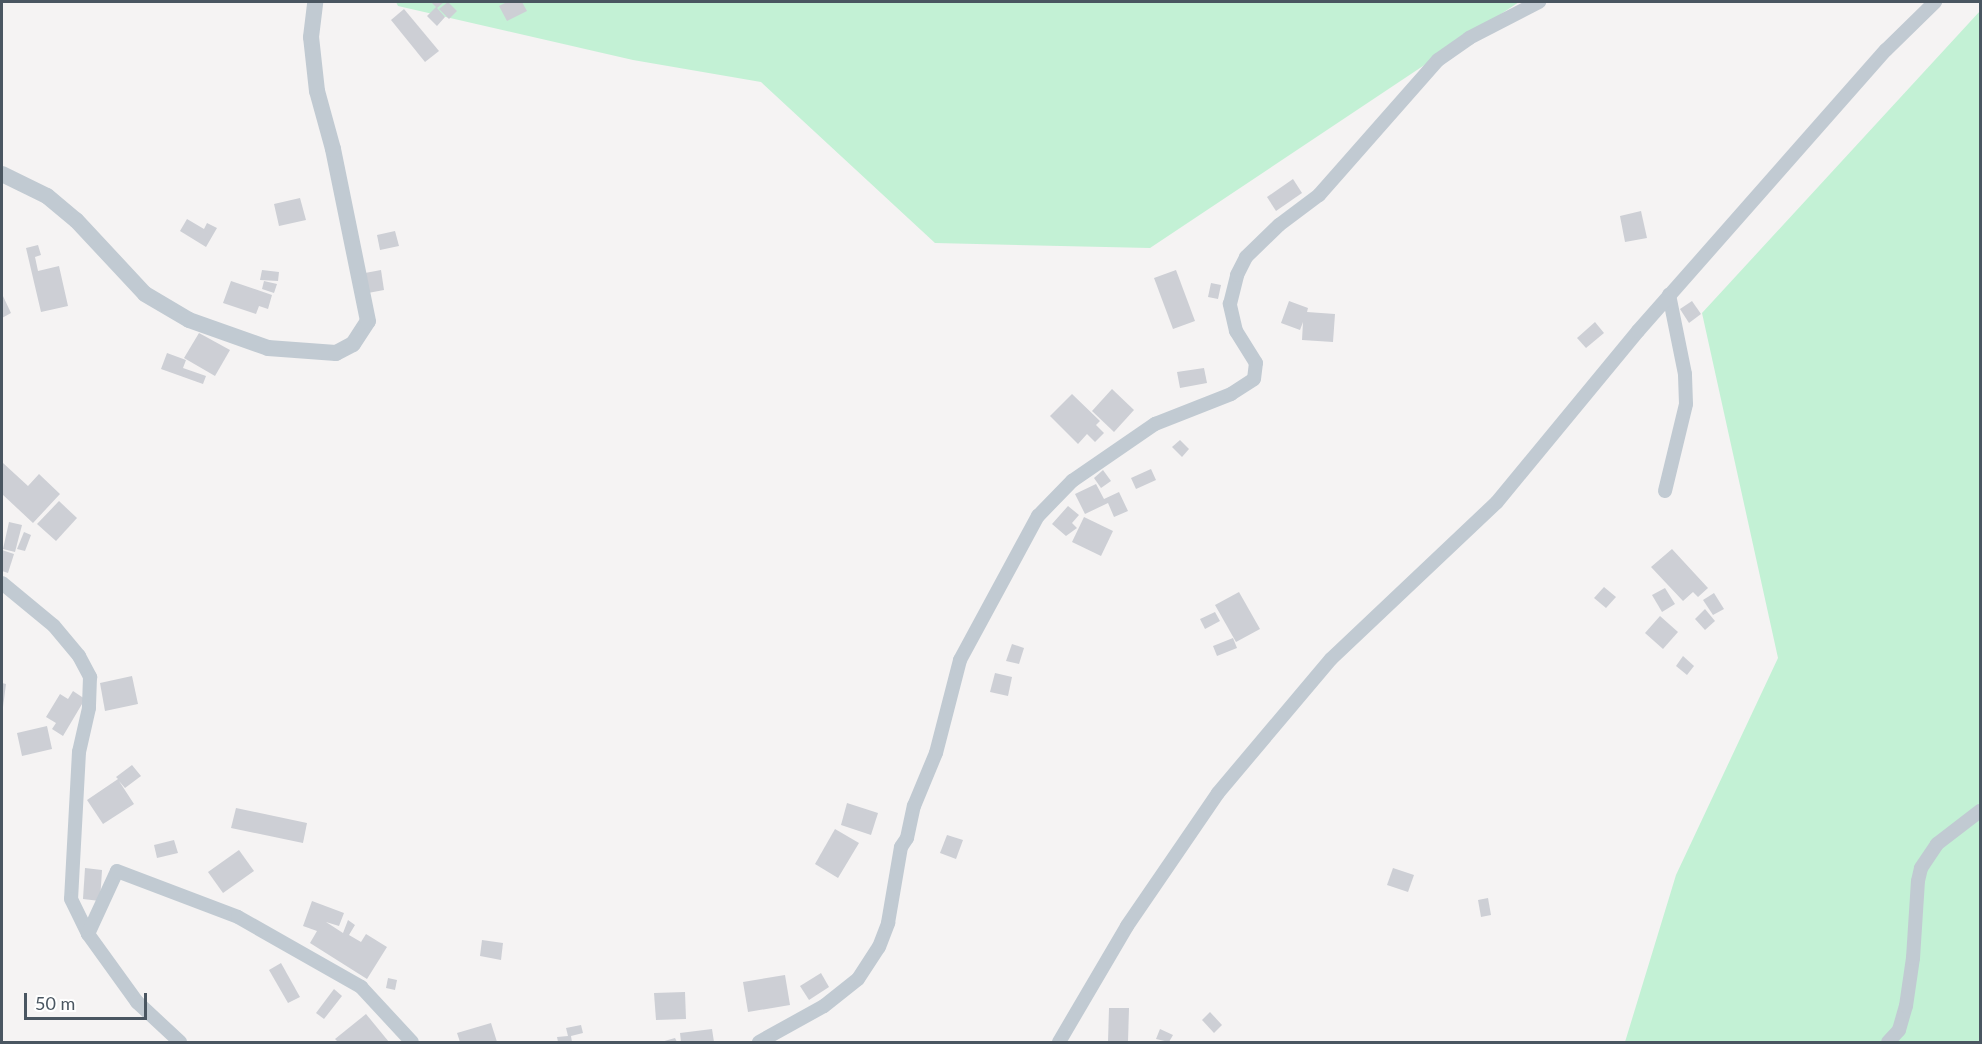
<!DOCTYPE html>
<style>
body{margin:0}
#map{position:relative;width:1982px;height:1044px;overflow:hidden;background:#f5f3f3;font-family:Lato,sans-serif}
div>[style]{position:absolute}
.green>*{inset:0;background:#c3f1d5}
.building>*{inset:0;background:#cdcfd5}
.minor>*{height:14px;margin:-7px;padding:0 7px;transform-origin:7px;border-radius:7px;background:#c1cad2}
.tertiary>*{height:16px;margin:-8px;padding:0 8px;transform-origin:8px;border-radius:8px;background:#c1cad2}
span{translate:-50% -50%;white-space:nowrap;text-align:center;line-height:1.15;-webkit-text-stroke:4.5px #fff;paint-order:stroke}
.frame{position:absolute;inset:0;border:3px solid #4a5661;pointer-events:none}
.scale{position:absolute;left:24px;top:993px;width:123px;height:27px;box-sizing:border-box;border:3px solid #4a5661;border-top:0;padding-left:8px;font-size:18px;line-height:21px;white-space:nowrap;color:#4a5661;-webkit-text-stroke:4px #fff;paint-order:stroke}
</style>
<div id="map">
<div class="green">
<div style="clip-path:polygon(396px 2px,1519px 2px,1150px 248px,935px 243px,761px 82px,633px 60px,398px 6px)"></div>
<div style="clip-path:polygon(1980px 11px,1980px 1042px,1625px 1042px,1676px 875px,1778px 658px,1702px 313px)"></div>
</div>
<div class="building">
<div style="clip-path:polygon(431px 2px,444px 2px,437px 8px,445px 17px,437px 26px,427px 16px,436px 7px)"></div>
<div style="clip-path:polygon(448px 2px,457px 11px,449px 19px,439px 9px)"></div>
<div style="clip-path:polygon(507px 2px,522px 2px,527px 11px,507px 21px,499px 6px)"></div>
<div style="clip-path:polygon(404px 9px,439px 51px,425px 62px,391px 20px)"></div>
<div style="clip-path:polygon(1293px 179px,1302px 193px,1276px 211px,1267px 197px)"></div>
<div style="clip-path:polygon(300px 198px,306px 220px,279px 226px,274px 204px)"></div>
<div style="clip-path:polygon(1641px 211px,1647px 238px,1625px 242px,1620px 216px)"></div>
<div style="clip-path:polygon(187px 219px,204px 229px,207px 223px,217px 228px,206px 247px,180px 231px)"></div>
<div style="clip-path:polygon(395px 231px,399px 246px,380px 250px,377px 235px)"></div>
<div style="clip-path:polygon(38px 245px,41px 255px,35px 257px,38px 271px,59px 266px,68px 306px,41px 312px,26px 248px)"></div>
<div style="clip-path:polygon(262px 270px,279px 272px,278px 281px,260px 280px)"></div>
<div style="clip-path:polygon(381px 270px,384px 290px,368px 293px,365px 273px)"></div>
<div style="clip-path:polygon(1176px 270px,1195px 321px,1173px 329px,1154px 278px)"></div>
<div style="clip-path:polygon(231px 281px,272px 295px,268px 309px,259px 306px,256px 314px,223px 303px)"></div>
<div style="clip-path:polygon(264px 281px,277px 284px,274px 293px,262px 289px)"></div>
<div style="clip-path:polygon(1211px 283px,1221px 285px,1218px 299px,1208px 297px)"></div>
<div style="clip-path:polygon(2px 294px,11px 313px,2px 318px)"></div>
<div style="clip-path:polygon(1289px 301px,1308px 308px,1307px 312px,1335px 314px,1333px 342px,1302px 340px,1303px 322px,1300px 330px,1281px 323px)"></div>
<div style="clip-path:polygon(1692px 301px,1701px 314px,1689px 323px,1680px 309px)"></div>
<div style="clip-path:polygon(1595px 322px,1604px 333px,1586px 348px,1577px 338px)"></div>
<div style="clip-path:polygon(199px 333px,230px 350px,215px 376px,184px 358px)"></div>
<div style="clip-path:polygon(167px 353px,186px 360px,183px 368px,206px 376px,203px 384px,161px 369px)"></div>
<div style="clip-path:polygon(1204px 368px,1207px 383px,1180px 388px,1177px 372px)"></div>
<div style="clip-path:polygon(1112px 389px,1134px 410px,1114px 432px,1092px 411px)"></div>
<div style="clip-path:polygon(1072px 394px,1100px 421px,1096px 425px,1104px 433px,1095px 442px,1087px 434px,1078px 444px,1050px 416px)"></div>
<div style="clip-path:polygon(1180px 440px,1189px 449px,1182px 457px,1172px 447px)"></div>
<div style="clip-path:polygon(3px 463px,28px 486px,39px 474px,60px 494px,33px 523px,2px 494px)"></div>
<div style="clip-path:polygon(1151px 469px,1156px 480px,1136px 489px,1131px 478px)"></div>
<div style="clip-path:polygon(1103px 470px,1111px 481px,1101px 488px,1094px 478px)"></div>
<div style="clip-path:polygon(1096px 484px,1104px 499px,1119px 492px,1128px 511px,1114px 517px,1108px 503px,1085px 514px,1075px 494px)"></div>
<div style="clip-path:polygon(59px 501px,77px 518px,56px 541px,37px 524px)"></div>
<div style="clip-path:polygon(1068px 506px,1079px 515px,1072px 523px,1077px 528px,1066px 536px,1052px 524px)"></div>
<div style="clip-path:polygon(1084px 517px,1113px 531px,1101px 556px,1072px 542px)"></div>
<div style="clip-path:polygon(9px 522px,22px 525px,15px 552px,3px 549px)"></div>
<div style="clip-path:polygon(24px 532px,31px 535px,25px 551px,17px 549px)"></div>
<div style="clip-path:polygon(1672px 549px,1708px 588px,1698px 597px,1693px 592px,1683px 601px,1651px 567px)"></div>
<div style="clip-path:polygon(2px 550px,14px 554px,8px 573px,2px 571px)"></div>
<div style="clip-path:polygon(1604px 587px,1616px 597px,1606px 608px,1594px 598px)"></div>
<div style="clip-path:polygon(1665px 588px,1675px 604px,1662px 612px,1652px 595px)"></div>
<div style="clip-path:polygon(1239px 592px,1260px 629px,1236px 642px,1215px 605px)"></div>
<div style="clip-path:polygon(1714px 593px,1724px 609px,1713px 615px,1703px 600px)"></div>
<div style="clip-path:polygon(1705px 609px,1715px 621px,1705px 630px,1695px 619px)"></div>
<div style="clip-path:polygon(1215px 612px,1220px 621px,1205px 629px,1200px 619px)"></div>
<div style="clip-path:polygon(1660px 616px,1678px 632px,1663px 649px,1645px 633px)"></div>
<div style="clip-path:polygon(1233px 638px,1237px 648px,1217px 656px,1213px 646px)"></div>
<div style="clip-path:polygon(1012px 644px,1024px 648px,1019px 664px,1006px 661px)"></div>
<div style="clip-path:polygon(1683px 656px,1694px 666px,1687px 675px,1676px 666px)"></div>
<div style="clip-path:polygon(995px 673px,1012px 677px,1008px 696px,990px 692px)"></div>
<div style="clip-path:polygon(132px 676px,138px 704px,105px 711px,100px 683px)"></div>
<div style="clip-path:polygon(2px 683px,6px 684px,3px 707px,2px 706px)"></div>
<div style="clip-path:polygon(73px 691px,85px 699px,63px 736px,52px 729px,56px 723px,46px 717px,60px 694px,68px 699px)"></div>
<div style="clip-path:polygon(47px 726px,52px 749px,22px 756px,17px 733px)"></div>
<div style="clip-path:polygon(132px 765px,141px 776px,125px 788px,119px 781px,134px 804px,103px 824px,87px 800px,118px 779px,116px 777px)"></div>
<div style="clip-path:polygon(847px 803px,878px 813px,871px 835px,841px 825px)"></div>
<div style="clip-path:polygon(236px 808px,307px 823px,303px 843px,231px 828px)"></div>
<div style="clip-path:polygon(835px 829px,859px 843px,838px 878px,815px 864px)"></div>
<div style="clip-path:polygon(947px 835px,963px 840px,956px 859px,940px 853px)"></div>
<div style="clip-path:polygon(174px 840px,178px 853px,157px 858px,154px 845px)"></div>
<div style="clip-path:polygon(239px 850px,254px 871px,223px 893px,208px 872px)"></div>
<div style="clip-path:polygon(85px 868px,102px 870px,100px 901px,83px 899px)"></div>
<div style="clip-path:polygon(1393px 868px,1414px 875px,1408px 892px,1387px 885px)"></div>
<div style="clip-path:polygon(1488px 898px,1491px 915px,1481px 917px,1478px 900px)"></div>
<div style="clip-path:polygon(312px 901px,344px 913px,339px 926px,326px 922px,343px 933px,348px 920px,355px 925px,349px 935px,361px 942px,366px 934px,387px 947px,367px 979px,310px 943px,317px 931px,303px 926px)"></div>
<div style="clip-path:polygon(482px 940px,503px 943px,501px 960px,480px 956px)"></div>
<div style="clip-path:polygon(281px 963px,300px 997px,288px 1003px,269px 970px)"></div>
<div style="clip-path:polygon(821px 973px,829px 987px,809px 1000px,800px 986px)"></div>
<div style="clip-path:polygon(785px 975px,790px 1005px,748px 1012px,743px 982px)"></div>
<div style="clip-path:polygon(388px 978px,397px 980px,395px 990px,386px 988px)"></div>
<div style="clip-path:polygon(334px 989px,342px 996px,324px 1019px,316px 1013px)"></div>
<div style="clip-path:polygon(685px 992px,686px 1019px,656px 1020px,654px 993px)"></div>
<div style="clip-path:polygon(1109px 1008px,1129px 1008px,1128px 1042px,1108px 1042px)"></div>
<div style="clip-path:polygon(1210px 1012px,1222px 1025px,1214px 1033px,1202px 1020px)"></div>
<div style="clip-path:polygon(366px 1014px,389px 1042px,338px 1042px,335px 1039px)"></div>
<div style="clip-path:polygon(491px 1023px,497px 1042px,460px 1042px,457px 1033px)"></div>
<div style="clip-path:polygon(581px 1025px,583px 1033px,571px 1036px,572px 1042px,558px 1042px,557px 1037px,568px 1036px,566px 1028px)"></div>
<div style="clip-path:polygon(712px 1029px,714px 1042px,681px 1042px,680px 1033px)"></div>
<div style="clip-path:polygon(1160px 1029px,1173px 1035px,1169px 1042px,1156px 1039px)"></div>
<div style="clip-path:polygon(675px 1038px,677px 1042px,661px 1042px)"></div>
</div>
<div class="minor">
<div style="left:1665px;top:491px;width:89px;rotate:-76.4deg"></div>
<div style="left:1686px;top:404px;width:30px;rotate:-92deg"></div>
<div style="left:1685px;top:374px;width:81px;rotate:-101.4deg"></div>
<div style="left:2px;top:583px;width:67px;rotate:39.6deg"></div>
<div style="left:54px;top:626px;width:39px;rotate:50deg"></div>
<div style="left:79px;top:656px;width:24px;rotate:62deg"></div>
<div style="left:90px;top:677px;width:31px;rotate:92deg"></div>
<div style="left:89px;top:708px;width:45px;rotate:102.8deg"></div>
<div style="left:79px;top:752px;width:147px;rotate:93.1deg"></div>
<div style="left:71px;top:899px;width:39px;rotate:64deg"></div>
<div style="left:88px;top:934px;width:84px;rotate:54.2deg"></div>
<div style="left:137px;top:1002px;width:59px;rotate:42.9deg"></div>
<div style="left:88px;top:934px;width:69px;rotate:-65.3deg"></div>
<div style="left:117px;top:871px;width:129px;rotate:20.8deg"></div>
<div style="left:238px;top:917px;width:142px;rotate:29.6deg"></div>
<div style="left:361px;top:987px;width:75px;rotate:47.2deg"></div>
<div style="left:759px;top:1042px;width:74px;rotate:-29deg"></div>
<div style="left:824px;top:1006px;width:43px;rotate:-38.5deg"></div>
<div style="left:858px;top:979px;width:38px;rotate:-57deg"></div>
<div style="left:879px;top:947px;width:26px;rotate:-69deg"></div>
<div style="left:888px;top:923px;width:77px;rotate:-80.3deg"></div>
<div style="left:901px;top:847px;width:11px;rotate:-56deg"></div>
<div style="left:907px;top:838px;width:33px;rotate:-78deg"></div>
<div style="left:914px;top:806px;width:57px;rotate:-67.5deg"></div>
<div style="left:936px;top:753px;width:96px;rotate:-75.5deg"></div>
<div style="left:960px;top:660px;width:164px;rotate:-61.6deg"></div>
<div style="left:1038px;top:516px;width:49px;rotate:-45.8deg"></div>
<div style="left:1072px;top:481px;width:101px;rotate:-34.5deg"></div>
<div style="left:1155px;top:424px;width:82px;rotate:-21.5deg"></div>
<div style="left:1231px;top:394px;width:27px;rotate:-33deg"></div>
<div style="left:1254px;top:379px;width:16px;rotate:-83deg"></div>
<div style="left:1256px;top:363px;width:38px;rotate:-122deg"></div>
<div style="left:1236px;top:331px;width:28px;rotate:-103deg"></div>
<div style="left:1230px;top:304px;width:30px;rotate:-76deg"></div>
<div style="left:1237px;top:275px;width:20px;rotate:-63deg"></div>
<div style="left:1246px;top:257px;width:46px;rotate:-44.1deg"></div>
<div style="left:1279px;top:225px;width:50px;rotate:-36.9deg"></div>
<div style="left:1319px;top:195px;width:180px;rotate:-48.6deg"></div>
<div style="left:1438px;top:60px;width:38px;rotate:-35deg"></div>
<div style="left:1469px;top:38px;width:79px;rotate:-27.2deg"></div>
<div style="left:1059px;top:1042px;width:134px;rotate:-59.6deg"></div>
<div style="left:1127px;top:926px;width:161px;rotate:-55.6deg"></div>
<div style="left:1218px;top:793px;width:175px;rotate:-49.9deg"></div>
<div style="left:1331px;top:659px;width:228px;rotate:-43.4deg"></div>
<div style="left:1497px;top:502px;width:222px;rotate:-50.5deg"></div>
<div style="left:1638px;top:331px;width:375px;rotate:-48.6deg"></div>
<div style="left:1886px;top:50px;width:69px;rotate:-44.4deg"></div>
<div style="left:1888px;top:1042px;width:16px;rotate:-47deg"></div>
<div style="left:1899px;top:1030px;width:25px;rotate:-74deg"></div>
<div style="left:1906px;top:1006px;width:49px;rotate:-81.7deg"></div>
<div style="left:1913px;top:958px;width:77px;rotate:-86.3deg"></div>
<div style="left:1918px;top:881px;width:13px;rotate:-77deg"></div>
<div style="left:1921px;top:868px;width:29px;rotate:-56deg"></div>
<div style="left:1937px;top:844px;width:54px;rotate:-37.5deg"></div>
</div>
<div class="tertiary">
<div style="left:2px;top:174px;width:50px;rotate:26.1deg"></div>
<div style="left:47px;top:196px;width:38px;rotate:40deg"></div>
<div style="left:76px;top:220px;width:101px;rotate:47deg"></div>
<div style="left:145px;top:294px;width:51px;rotate:30.6deg"></div>
<div style="left:189px;top:320px;width:84px;rotate:19.5deg"></div>
<div style="left:268px;top:348px;width:68px;rotate:4.2deg"></div>
<div style="left:336px;top:353px;width:19px;rotate:-28deg"></div>
<div style="left:353px;top:344px;width:27px;rotate:-57deg"></div>
<div style="left:368px;top:321px;width:176px;rotate:-101.5deg"></div>
<div style="left:333px;top:149px;width:60px;rotate:-105.4deg"></div>
<div style="left:317px;top:91px;width:54px;rotate:-96.3deg"></div>
<div style="left:311px;top:37px;width:35px;rotate:-83deg"></div>
</div>
<div class="frame"></div>
<div class="scale">50 m</div>
</div>
